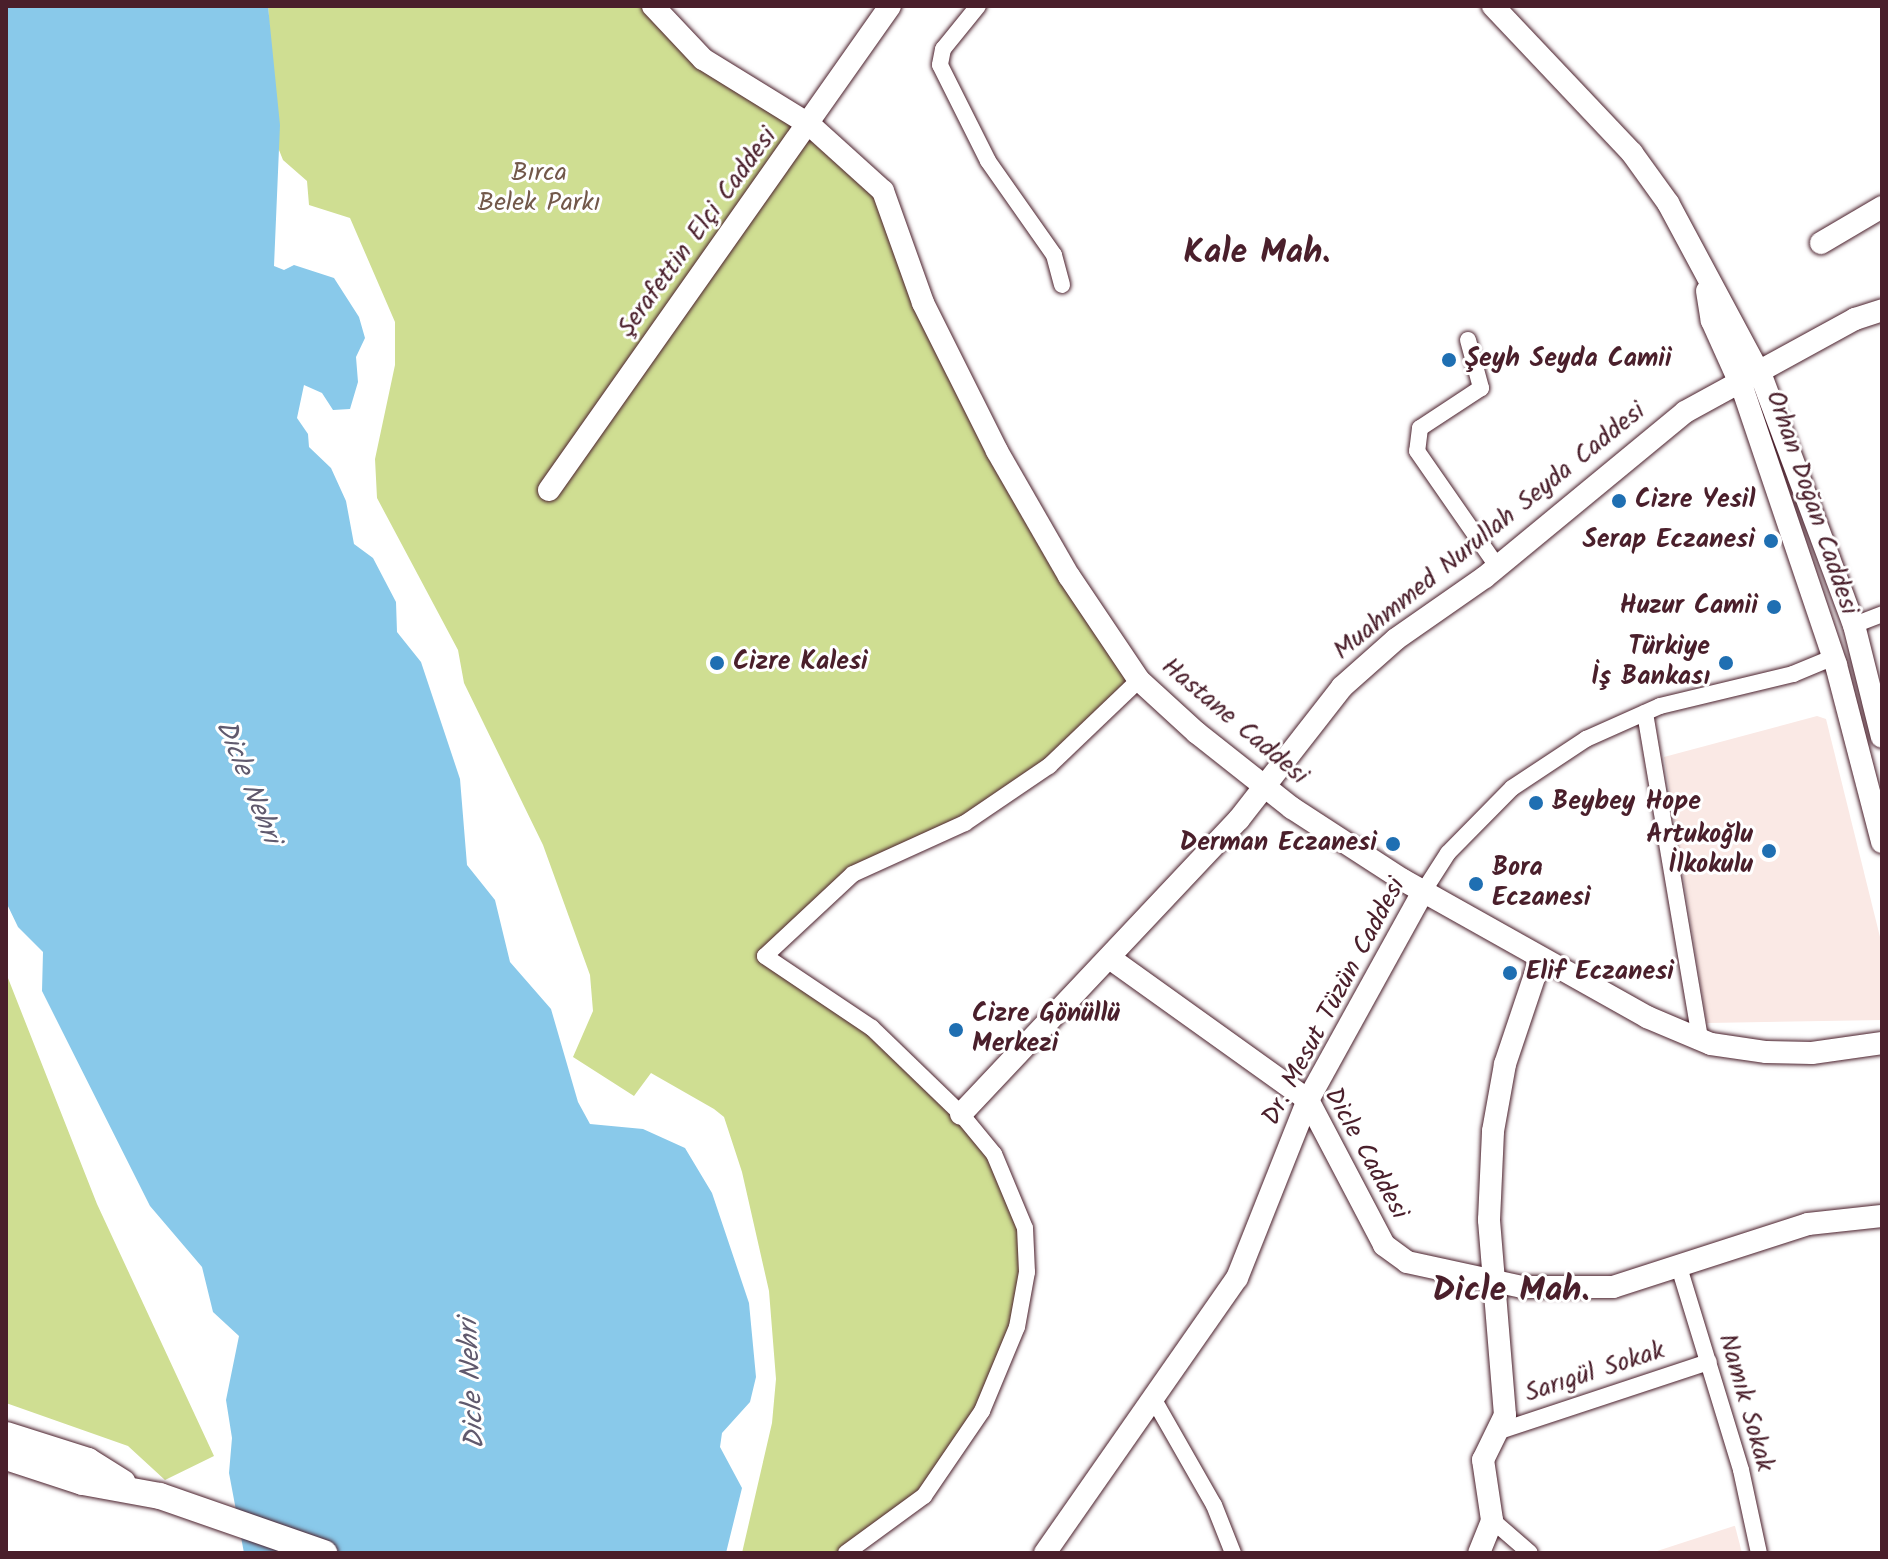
<!DOCTYPE html>
<meta charset="utf-8">
<style>
body{margin:0}
#map{position:relative;width:1888px;height:1559px;overflow:hidden;background:#fff;font-family:Kalam,sans-serif}
div>[style]{position:absolute}
.built>*{inset:0;background:#fae9e5}
.green>*{inset:0;background:#cfde92}
.water>*{inset:0;background:#89c9ea}
.roads{filter:drop-shadow(0 0 2px #4a1f2b) drop-shadow(0 0 2px #4a1f2b)}
.street>*{height:16px;margin:-8px;padding:0 8px;transform-origin:8px;border-radius:8px;background:#fff}
.secondary>*{height:22px;margin:-11px;padding:0 11px;transform-origin:11px;border-radius:11px;background:#fff}
.primary>*{height:26px;margin:-13px;padding:0 13px;transform-origin:13px;border-radius:13px;background:#fff}
.dots>*{width:22px;height:22px;translate:-50% -50%;box-sizing:border-box;border:4px solid #fff;border-radius:50%}
span{translate:-50% -50%;white-space:nowrap;text-align:center;line-height:1.15;-webkit-text-stroke:6px #fff;paint-order:stroke}
.park-label{font-size:26px;color:#72584a}
.street-label{font-size:26px;color:#4a1f2b}
.poi-label{font-size:26px;color:#4a1f2b;font-weight:700}
.left{translate:0 -50%;text-align:left}
.right{translate:-100% -50%;text-align:right}
.water-label{font-size:28px;color:#605a6e;font-style:italic}
.district-label{font-size:34px;color:#4a1f2b;font-weight:700}
.frame{position:absolute;inset:0;border:8px solid #4a1f2b;pointer-events:none}
</style>
<div id="map">
<div class="built">
<div style="clip-path:polygon(1817px 716px,1826px 719px,1882px 945px,1882px 1020px,1707px 1023px,1664px 757px)"></div>
<div style="clip-path:polygon(1735px 1526px,1742px 1553px,1651px 1553px,1734px 1526px)"></div>
</div>
<div class="green">
<div style="clip-path:polygon(268px 6px,653px 6px,670px 28px,860px 166px,923px 303px,1139px 680px,1049px 766px,965px 823px,853px 874px,765px 956px,828px 996px,975px 1130px,1025px 1228px,1017px 1327px,940px 1477px,846px 1553px,742px 1553px,772px 1423px,776px 1379px,769px 1291px,742px 1172px,724px 1117px,714px 1109px,651px 1073px,634px 1096px,573px 1057px,593px 1011px,590px 975px,543px 845px,464px 683px,458px 650px,377px 498px,375px 459px,395px 365px,395px 322px,350px 218px,309px 205px,307px 181px,283px 160px,277px 145px)"></div>
<div style="clip-path:polygon(6px 973px,97px 1204px,214px 1456px,165px 1480px,128px 1446px,6px 1403px)"></div>
</div>
<div class="water">
<div style="clip-path:polygon(6px 6px,268px 6px,280px 125px,274px 266px,284px 270px,294px 265px,334px 278px,359px 317px,365px 338px,356px 357px,358px 382px,350px 409px,333px 410px,322px 393px,304px 385px,297px 418px,308px 434px,309px 447px,331px 468px,346px 501px,354px 544px,373px 558px,396px 602px,397px 632px,421px 662px,460px 779px,467px 865px,495px 900px,510px 962px,551px 1009px,578px 1102px,590px 1124px,643px 1129px,685px 1148px,712px 1193px,749px 1303px,756px 1377px,750px 1402px,722px 1433px,720px 1447px,742px 1488px,726px 1553px,244px 1553px,229px 1473px,232px 1438px,226px 1400px,239px 1336px,213px 1312px,202px 1267px,150px 1206px,42px 991px,43px 952px,18px 927px,6px 902px)"></div>
</div>
<div class="roads">
<div class="street">
<div style="left:978px;top:6px;width:55px;rotate:129.1deg"></div>
<div style="left:943px;top:49px;width:16px;rotate:101deg"></div>
<div style="left:940px;top:65px;width:107px;rotate:63.4deg"></div>
<div style="left:988px;top:161px;width:115px;rotate:54.9deg"></div>
<div style="left:1054px;top:255px;width:31px;rotate:75deg"></div>
<div style="left:1468px;top:340px;width:50px;rotate:74.8deg"></div>
<div style="left:1481px;top:388px;width:73px;rotate:146.7deg"></div>
<div style="left:1420px;top:428px;width:23px;rotate:97deg"></div>
<div style="left:1417px;top:451px;width:140px;rotate:55.2deg"></div>
<div style="left:1854px;top:625px;width:30px;rotate:-21deg"></div>
<div style="left:1645px;top:713px;width:331px;rotate:80.4deg"></div>
<div style="left:1423px;top:892px;width:46px;rotate:-57.3deg"></div>
<div style="left:1448px;top:853px;width:91px;rotate:-45.4deg"></div>
<div style="left:1512px;top:788px;width:89px;rotate:-33.5deg"></div>
<div style="left:1586px;top:739px;width:81px;rotate:-24deg"></div>
<div style="left:1660px;top:706px;width:137px;rotate:-13.5deg"></div>
<div style="left:1793px;top:674px;width:44px;rotate:-22.5deg"></div>
<div style="left:1679px;top:1267px;width:212px;rotate:73deg"></div>
<div style="left:1741px;top:1470px;width:85px;rotate:77.8deg"></div>
<div style="left:1154px;top:1400px;width:121px;rotate:60.3deg"></div>
<div style="left:1214px;top:1505px;width:52px;rotate:68.4deg"></div>
<div style="left:1497px;top:1432px;width:223px;rotate:-18.3deg"></div>
<div style="left:1492px;top:1520px;width:50px;rotate:41deg"></div>
<div style="left:846px;top:1553px;width:97px;rotate:-36.2deg"></div>
<div style="left:924px;top:1496px;width:103px;rotate:-55.7deg"></div>
<div style="left:982px;top:1411px;width:91px;rotate:-67.4deg"></div>
<div style="left:1017px;top:1327px;width:56px;rotate:-79.7deg"></div>
<div style="left:1027px;top:1272px;width:44px;rotate:-92.6deg"></div>
<div style="left:1025px;top:1228px;width:80px;rotate:-112.7deg"></div>
<div style="left:994px;top:1154px;width:52px;rotate:-129.5deg"></div>
<div style="left:961px;top:1114px;width:124px;rotate:-136deg"></div>
<div style="left:872px;top:1028px;width:129px;rotate:-146.1deg"></div>
<div style="left:765px;top:956px;width:120px;rotate:-43deg"></div>
<div style="left:853px;top:874px;width:123px;rotate:-24.5deg"></div>
<div style="left:965px;top:823px;width:102px;rotate:-34.2deg"></div>
<div style="left:1049px;top:766px;width:124px;rotate:-43.7deg"></div>
</div>
<div class="secondary">
<div style="left:653px;top:6px;width:73px;rotate:46.7deg"></div>
<div style="left:703px;top:59px;width:126px;rotate:31.7deg"></div>
<div style="left:810px;top:125px;width:98px;rotate:42.1deg"></div>
<div style="left:883px;top:191px;width:119px;rotate:70.3deg"></div>
<div style="left:923px;top:303px;width:165px;rotate:63.4deg"></div>
<div style="left:997px;top:451px;width:144px;rotate:60.1deg"></div>
<div style="left:1069px;top:576px;width:125px;rotate:56.1deg"></div>
<div style="left:1139px;top:680px;width:79px;rotate:42.4deg"></div>
<div style="left:1197px;top:733px;width:121px;rotate:38.3deg"></div>
<div style="left:1292px;top:808px;width:132px;rotate:33deg"></div>
<div style="left:1403px;top:880px;width:280px;rotate:29.3deg"></div>
<div style="left:1647px;top:1017px;width:69px;rotate:22.9deg"></div>
<div style="left:1711px;top:1044px;width:56px;rotate:8.3deg"></div>
<div style="left:1766px;top:1052px;width:46px;rotate:1.2deg"></div>
<div style="left:1812px;top:1053px;width:71px;rotate:-8.1deg"></div>
<div style="left:1493px;top:6px;width:202px;rotate:46.6deg"></div>
<div style="left:1632px;top:153px;width:62px;rotate:54.2deg"></div>
<div style="left:1668px;top:203px;width:199px;rotate:61.8deg"></div>
<div style="left:1762px;top:378px;width:264px;rotate:69.6deg"></div>
<div style="left:1854px;top:625px;width:115px;rotate:76deg"></div>
<div style="left:1821px;top:243px;width:71px;rotate:-30.5deg"></div>
<div style="left:1707px;top:291px;width:30px;rotate:81deg"></div>
<div style="left:1712px;top:321px;width:76px;rotate:65.8deg"></div>
<div style="left:1743px;top:390px;width:290px;rotate:71.3deg"></div>
<div style="left:1836px;top:665px;width:183px;rotate:75.4deg"></div>
<div style="left:549px;top:490px;width:592px;rotate:-54.83deg"></div>
<div style="left:1111px;top:959px;width:242px;rotate:35.6deg"></div>
<div style="left:1308px;top:1100px;width:164px;rotate:62.3deg"></div>
<div style="left:1384px;top:1245px;width:29px;rotate:36deg"></div>
<div style="left:1407px;top:1262px;width:119px;rotate:12.2deg"></div>
<div style="left:1523px;top:1287px;width:90px"></div>
<div style="left:1613px;top:1287px;width:205px;rotate:-17.9deg"></div>
<div style="left:1808px;top:1224px;width:74px;rotate:-6.2deg"></div>
<div style="left:961px;top:1114px;width:405px;rotate:-46.7deg"></div>
<div style="left:1239px;top:819px;width:167px;rotate:-52deg"></div>
<div style="left:1342px;top:687px;width:72px;rotate:-41.6deg"></div>
<div style="left:1396px;top:639px;width:108px;rotate:-34.9deg"></div>
<div style="left:1485px;top:577px;width:259px;rotate:-39.5deg"></div>
<div style="left:1685px;top:412px;width:194px;rotate:-28.7deg"></div>
<div style="left:1855px;top:319px;width:28px;rotate:-18deg"></div>
<div style="left:1045px;top:1553px;width:335px;rotate:-55.1deg"></div>
<div style="left:1237px;top:1278px;width:192px;rotate:-68.3deg"></div>
<div style="left:1308px;top:1100px;width:238px;rotate:-61.1deg"></div>
<div style="left:1479px;top:1553px;width:35px;rotate:-68deg"></div>
<div style="left:1492px;top:1520px;width:61px;rotate:-98.5deg"></div>
<div style="left:1483px;top:1460px;width:50px;rotate:-63.9deg"></div>
<div style="left:1505px;top:1415px;width:196px;rotate:-94.7deg"></div>
<div style="left:1489px;top:1220px;width:89px;rotate:-87.4deg"></div>
<div style="left:1493px;top:1131px;width:68px;rotate:-79.8deg"></div>
<div style="left:1505px;top:1064px;width:110px;rotate:-71.4deg"></div>
</div>
<div class="primary">
<div style="left:6px;top:1435px;width:86px;rotate:17.6deg"></div>
<div style="left:88px;top:1461px;width:41px;rotate:32.2deg"></div>
<div style="left:6px;top:1457px;width:81px;rotate:18deg"></div>
<div style="left:83px;top:1482px;width:78px;rotate:10.3deg"></div>
<div style="left:160px;top:1496px;width:174px;rotate:19.2deg"></div>
</div>
</div>
<div class="dots">
<div style="left:1449px;top:360px;background:#1f6fb2"></div>
<div style="left:1619px;top:501px;background:#1f6fb2"></div>
<div style="left:1771px;top:541px;background:#1f6fb2"></div>
<div style="left:1774px;top:607px;background:#1f6fb2"></div>
<div style="left:717px;top:663px;background:#1f6fb2"></div>
<div style="left:1726px;top:663px;background:#1f6fb2"></div>
<div style="left:1536px;top:803px;background:#1f6fb2"></div>
<div style="left:1393px;top:844px;background:#1f6fb2"></div>
<div style="left:1769px;top:851px;background:#1f6fb2"></div>
<div style="left:1476px;top:884px;background:#1f6fb2"></div>
<div style="left:1510px;top:973px;background:#1f6fb2"></div>
<div style="left:956px;top:1030px;background:#1f6fb2"></div>
</div>
<div class="park-label">
<span style="left:539px;top:189px">Bırca<br>Belek Parkı</span>
</div>
<div class="street-label">
<span style="left:698px;top:233px;rotate:-54deg">Şerafettin Elçi Caddesi</span>
<span style="left:1811px;top:503px;rotate:71deg">Orhan Doğan Caddesi</span>
<span style="left:1490px;top:532px;rotate:-39deg">Muahmmed Nurullah Seyda Caddesi</span>
<span style="left:1234px;top:722px;rotate:40deg">Hastane Caddesi</span>
<span style="left:1335px;top:1002px;rotate:-62deg">Dr. Mesut Tüzün Caddesi</span>
<span style="left:1365px;top:1154px;rotate:61deg">Dicle Caddesi</span>
<span style="left:1595px;top:1373px;rotate:-18deg">Sarıgül Sokak</span>
<span style="left:1745px;top:1403px;rotate:74deg">Namık Sokak</span>
</div>
<div class="poi-label">
<span class="left" style="left:1465px;top:360px">Şeyh Seyda Camii</span>
<span class="left" style="left:1635px;top:501px">Cizre Yesil</span>
<span class="right" style="left:1755px;top:541px">Serap Eczanesi</span>
<span class="right" style="left:1758px;top:607px">Huzur Camii</span>
<span class="right" style="left:1710px;top:663px">Türkiye<br>İş Bankası</span>
<span class="left" style="left:733px;top:663px">Cizre Kalesi</span>
<span class="left" style="left:1552px;top:803px">Beybey Hope</span>
<span class="right" style="left:1753px;top:851px">Artukoğlu<br>İlkokulu</span>
<span class="right" style="left:1377px;top:844px">Derman Eczanesi</span>
<span class="left" style="left:1492px;top:884px">Bora<br>Eczanesi</span>
<span class="left" style="left:1526px;top:973px">Elif Eczanesi</span>
<span class="left" style="left:972px;top:1030px">Cizre Gönüllü<br>Merkezi</span>
</div>
<div class="water-label">
<span style="left:247px;top:782px;rotate:68deg">Dicle Nehri</span>
<span style="left:473px;top:1384px;rotate:-93deg">Dicle Nehri</span>
</div>
<div class="district-label">
<span style="left:1257px;top:254px">Kale Mah.</span>
<span style="left:1511px;top:1292px">Dicle Mah.</span>
</div>
<div class="frame"></div>
</div>
